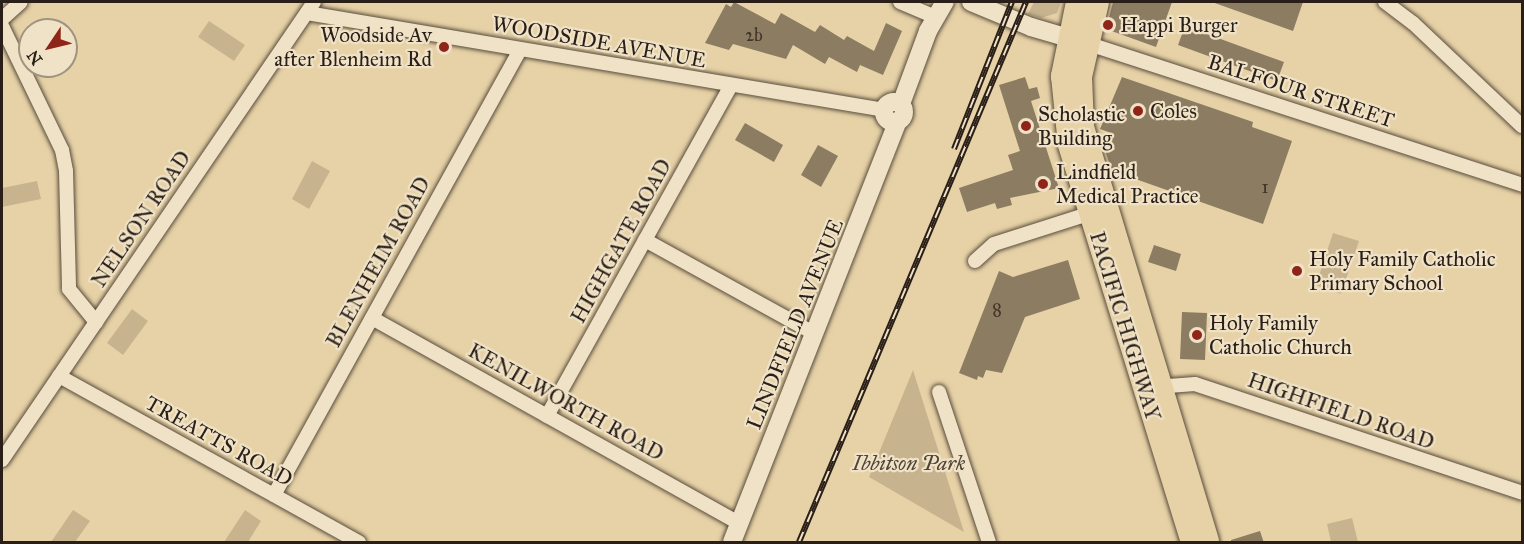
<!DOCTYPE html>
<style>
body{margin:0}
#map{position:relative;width:1524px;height:544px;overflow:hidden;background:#e7d2a7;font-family:"IM FELL Great Primer",serif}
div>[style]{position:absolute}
.green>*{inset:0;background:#c7b48f}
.building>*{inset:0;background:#8c7c62}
.roads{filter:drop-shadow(0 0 2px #594c3c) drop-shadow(0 0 2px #594c3c)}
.minor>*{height:14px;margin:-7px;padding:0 7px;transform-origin:7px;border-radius:7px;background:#efe2c6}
.tertiary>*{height:18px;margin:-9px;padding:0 9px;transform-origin:9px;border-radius:9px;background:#efe2c6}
.tertiary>.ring{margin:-9px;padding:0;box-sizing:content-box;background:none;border:18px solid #efe2c6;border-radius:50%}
.trunk>*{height:22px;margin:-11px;padding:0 11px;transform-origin:11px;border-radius:11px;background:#e7d2a7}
.rail>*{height:6px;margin-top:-3px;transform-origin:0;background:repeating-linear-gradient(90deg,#efe2c6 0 11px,#2a1f18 0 22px);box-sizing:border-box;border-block:2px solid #2a1f18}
.dots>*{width:16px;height:16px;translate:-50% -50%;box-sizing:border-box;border:3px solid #efe2c6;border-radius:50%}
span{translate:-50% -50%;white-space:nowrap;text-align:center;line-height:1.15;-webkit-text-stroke:4.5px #efe2c6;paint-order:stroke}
.number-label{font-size:18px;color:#42362a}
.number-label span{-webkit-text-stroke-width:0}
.poi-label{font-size:21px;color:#2a1f18}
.left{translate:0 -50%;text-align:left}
.right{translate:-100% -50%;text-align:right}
.street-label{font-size:21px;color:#2a1f18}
.park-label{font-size:21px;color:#514436;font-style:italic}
.frame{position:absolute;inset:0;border:3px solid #2a1f18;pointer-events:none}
.north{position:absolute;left:18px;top:18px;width:60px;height:60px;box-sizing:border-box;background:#efe2c6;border:2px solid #a09480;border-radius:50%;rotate:235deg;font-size:16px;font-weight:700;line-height:24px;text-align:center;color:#2a1f18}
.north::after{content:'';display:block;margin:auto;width:21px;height:27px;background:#8f2418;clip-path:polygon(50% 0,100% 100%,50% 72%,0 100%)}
</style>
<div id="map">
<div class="green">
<div style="clip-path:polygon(1034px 2px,1061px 2px,1057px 13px,1041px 18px,1028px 14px)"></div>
<div style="clip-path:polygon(209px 21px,245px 45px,234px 61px,198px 37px)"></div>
<div style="clip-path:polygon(312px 161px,330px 171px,309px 209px,292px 199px)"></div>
<div style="clip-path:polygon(37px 181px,41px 199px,2px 207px,2px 188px)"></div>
<div style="clip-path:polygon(1333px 233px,1359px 241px,1341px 294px,1316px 285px)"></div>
<div style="clip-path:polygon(132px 309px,148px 321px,123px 355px,107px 343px)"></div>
<div style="clip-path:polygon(913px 370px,964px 532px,869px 477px)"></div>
<div style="clip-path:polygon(73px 510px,90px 521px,75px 542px,51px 542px)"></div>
<div style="clip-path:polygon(245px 510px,261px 521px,248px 542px,224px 542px)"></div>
<div style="clip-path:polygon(1352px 518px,1358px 542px,1331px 542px,1327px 524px)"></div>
</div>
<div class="building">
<div style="clip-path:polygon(734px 2px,775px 24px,781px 13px,815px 32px,820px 25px,844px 40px,847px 36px,874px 51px,886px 23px,902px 31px,883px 75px,860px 65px,857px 72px,829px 57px,825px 64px,793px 45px,786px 59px,733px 44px,729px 50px,705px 43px,726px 4px,731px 7px)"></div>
<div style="clip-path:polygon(1113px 2px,1172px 2px,1156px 47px,1106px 29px)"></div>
<div style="clip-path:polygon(1212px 2px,1303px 2px,1293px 31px)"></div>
<div style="clip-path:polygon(1185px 26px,1284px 62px,1277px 81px,1178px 45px)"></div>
<div style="clip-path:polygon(1025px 77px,1029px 89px,1037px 87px,1040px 98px,1031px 101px,1059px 188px,1010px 198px,1012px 205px,997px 209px,995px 203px,967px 212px,959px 188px,1013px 170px,1008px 155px,1020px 151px,999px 85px)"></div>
<div style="clip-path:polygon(1122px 77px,1253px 122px,1252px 127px,1292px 141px,1263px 224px,1127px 176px,1113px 175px,1105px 150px,1111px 133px,1100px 129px)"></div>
<div style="clip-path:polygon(745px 123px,783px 145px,774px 162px,735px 140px)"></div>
<div style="clip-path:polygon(818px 145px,838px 156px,821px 187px,801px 175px)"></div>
<div style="clip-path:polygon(1154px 245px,1181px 254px,1176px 271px,1148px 262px)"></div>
<div style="clip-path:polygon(1068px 260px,1080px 299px,1025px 317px,1002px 373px,986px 370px,983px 378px,978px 376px,977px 380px,959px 373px,999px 271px,1013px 277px)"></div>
<div style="clip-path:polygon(1182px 312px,1207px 313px,1205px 360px,1180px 359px)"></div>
<div style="clip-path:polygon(1260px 531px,1264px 543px,1231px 543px,1231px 540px)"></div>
</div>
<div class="roads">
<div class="minor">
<div style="left:900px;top:2px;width:39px;rotate:23deg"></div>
<div style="left:1385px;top:2px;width:35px;rotate:37deg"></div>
<div style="left:1413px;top:23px;width:150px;rotate:43.4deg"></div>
<div style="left:307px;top:13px;width:585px;rotate:9.54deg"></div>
<div style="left:2px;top:19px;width:25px;rotate:-42deg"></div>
<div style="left:2px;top:26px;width:138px;rotate:64.2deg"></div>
<div style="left:62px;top:150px;width:21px;rotate:79deg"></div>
<div style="left:66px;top:171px;width:118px;rotate:88.5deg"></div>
<div style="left:69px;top:289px;width:43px;rotate:50.7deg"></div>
<div style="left:1086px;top:43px;width:459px;rotate:18deg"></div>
<div style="left:645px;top:240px;width:194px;rotate:28.9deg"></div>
<div style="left:975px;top:261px;width:25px;rotate:-42deg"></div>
<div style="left:994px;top:244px;width:102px;rotate:-17.7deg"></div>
<div style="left:372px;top:318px;width:420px;rotate:29.2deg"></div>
<div style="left:59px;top:376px;width:343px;rotate:29deg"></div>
<div style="left:1155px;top:387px;width:40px;rotate:-4.3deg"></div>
<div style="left:1195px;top:384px;width:345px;rotate:18.4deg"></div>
<div style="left:939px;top:392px;width:158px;rotate:71.6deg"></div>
<div style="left:547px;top:416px;width:378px;rotate:-60.9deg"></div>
<div style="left:2px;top:460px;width:554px;rotate:-55.74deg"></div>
<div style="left:274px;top:495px;width:508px;rotate:-61.07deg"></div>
</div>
<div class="tertiary">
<div style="left:971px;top:2px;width:65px;rotate:22.6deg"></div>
<div style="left:1031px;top:27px;width:53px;rotate:16.4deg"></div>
<div class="ring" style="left:884px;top:102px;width:2px;height:2px"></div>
<div style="left:901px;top:104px;width:78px;rotate:-69.7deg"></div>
<div style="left:928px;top:31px;width:34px;rotate:-60deg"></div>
<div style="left:732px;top:542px;width:453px;rotate:-68.5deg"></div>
</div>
<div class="trunk">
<div style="left:1077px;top:2px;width:76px;rotate:101.5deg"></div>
<div style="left:1062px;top:76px;width:69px;rotate:84.2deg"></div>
<div style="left:1069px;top:145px;width:416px;rotate:72.8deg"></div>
<div style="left:1098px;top:2px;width:77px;rotate:102.8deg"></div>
<div style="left:1081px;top:77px;width:50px;rotate:87.7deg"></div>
<div style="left:1083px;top:127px;width:433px;rotate:73.2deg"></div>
</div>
</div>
<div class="rail">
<div style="left:954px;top:149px;width:158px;rotate:-68.5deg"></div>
<div style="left:799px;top:542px;width:586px;rotate:-67.2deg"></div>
</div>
<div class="dots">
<div style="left:1108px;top:25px;background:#8f2418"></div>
<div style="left:444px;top:47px;background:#8f2418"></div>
<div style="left:1138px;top:111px;background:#8f2418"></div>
<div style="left:1026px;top:126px;background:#8f2418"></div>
<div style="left:1043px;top:184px;background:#8f2418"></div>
<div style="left:1297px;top:271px;background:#8f2418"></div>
<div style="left:1197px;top:335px;background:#8f2418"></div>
</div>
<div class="number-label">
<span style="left:754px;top:35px">2b</span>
<span style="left:1265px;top:187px">1</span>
<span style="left:997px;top:310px">8</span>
</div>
<div class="poi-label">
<span class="left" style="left:1120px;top:25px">Happi Burger</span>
<span class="right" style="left:432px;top:47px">Woodside Av<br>after Blenheim Rd</span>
<span class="left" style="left:1150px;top:111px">Coles</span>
<span class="left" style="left:1038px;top:126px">Scholastic<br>Building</span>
<span class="left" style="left:1056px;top:184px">Lindfield<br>Medical Practice</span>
<span class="left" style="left:1309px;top:271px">Holy Family Catholic<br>Primary School</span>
<span class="left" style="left:1209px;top:335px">Holy Family<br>Catholic Church</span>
</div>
<div class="street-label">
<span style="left:599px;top:42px;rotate:10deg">WOODSIDE AVENUE</span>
<span style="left:1301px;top:91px;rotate:18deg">BALFOUR STREET</span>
<span style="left:141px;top:219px;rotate:-56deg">NELSON ROAD</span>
<span style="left:621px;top:241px;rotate:-61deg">HIGHGATE ROAD</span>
<span style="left:378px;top:262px;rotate:-61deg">BLENHEIM ROAD</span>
<span style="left:795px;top:324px;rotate:-68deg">LINDFIELD AVENUE</span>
<span style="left:1125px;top:326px;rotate:73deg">PACIFIC HIGHWAY</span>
<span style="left:566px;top:402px;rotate:29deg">KENILWORTH ROAD</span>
<span style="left:1341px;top:411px;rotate:19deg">HIGHFIELD ROAD</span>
<span style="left:219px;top:441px;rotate:29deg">TREATTS ROAD</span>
</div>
<div class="park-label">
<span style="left:909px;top:463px">Ibbitson Park</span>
</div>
<div class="frame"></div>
<div class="north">N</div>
</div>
